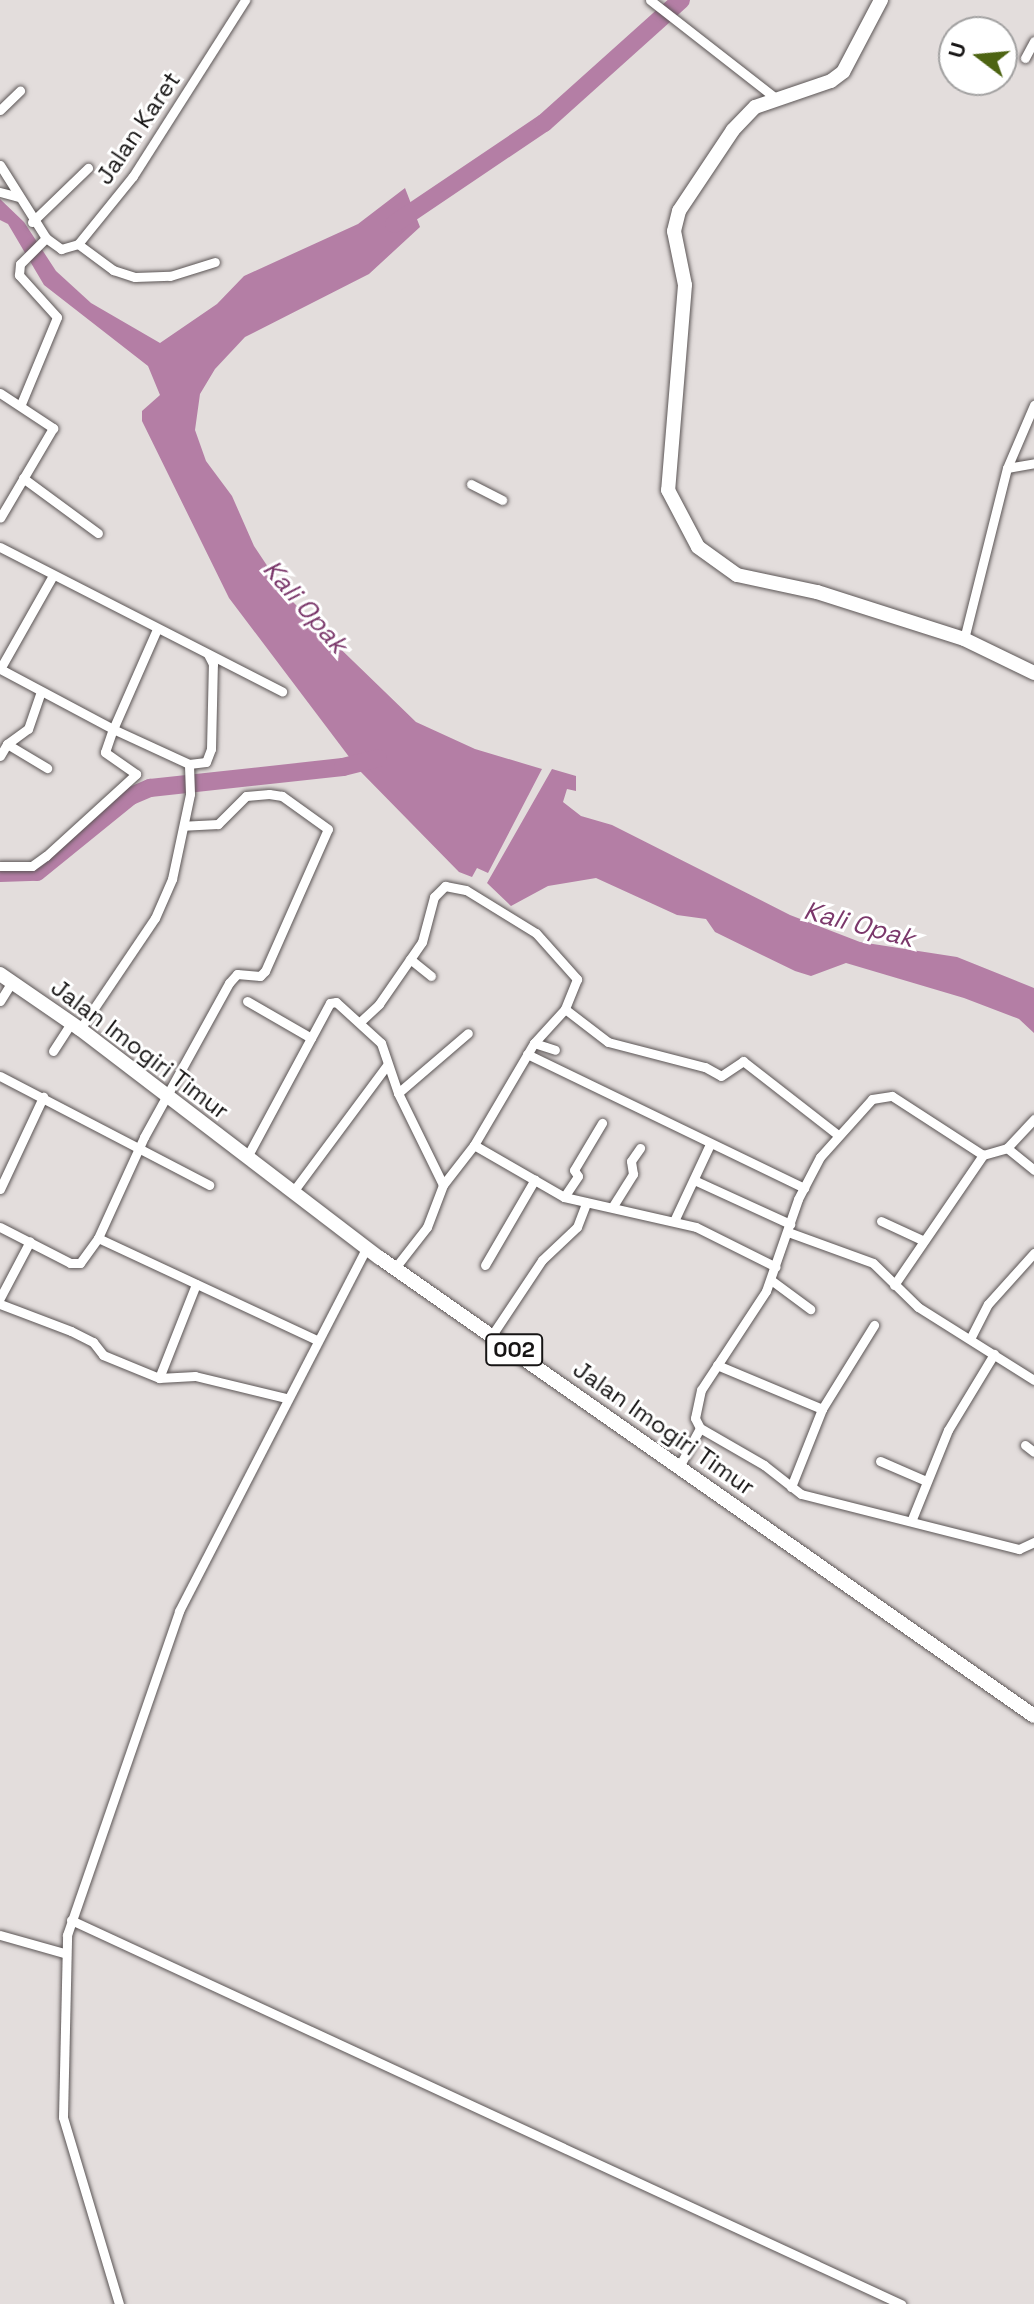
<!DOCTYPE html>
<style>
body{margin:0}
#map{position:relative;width:1034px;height:2304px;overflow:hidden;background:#e3dddc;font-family:"Space Grotesk",sans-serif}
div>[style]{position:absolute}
.water>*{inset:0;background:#b47ea5}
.river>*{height:18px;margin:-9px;padding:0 9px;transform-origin:9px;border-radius:9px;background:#b47ea5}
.roads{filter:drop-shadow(0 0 2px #5b5555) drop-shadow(0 0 2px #5b5555)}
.street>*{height:9px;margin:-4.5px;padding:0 4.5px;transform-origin:4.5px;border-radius:4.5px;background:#fff}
.secondary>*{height:14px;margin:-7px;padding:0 7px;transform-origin:7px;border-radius:7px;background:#fff}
.primary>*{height:14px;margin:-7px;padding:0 7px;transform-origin:7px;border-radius:7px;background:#fff}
span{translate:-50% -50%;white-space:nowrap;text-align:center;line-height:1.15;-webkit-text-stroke:6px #fff;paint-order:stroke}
.shield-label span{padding:2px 6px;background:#fff;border:2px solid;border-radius:6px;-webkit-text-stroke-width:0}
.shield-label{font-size:22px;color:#161414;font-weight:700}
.street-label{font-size:24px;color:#161414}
.water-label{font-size:26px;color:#7b386b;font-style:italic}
.north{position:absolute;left:938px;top:16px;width:80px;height:80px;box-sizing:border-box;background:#fff;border:2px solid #a2a1a1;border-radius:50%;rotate:286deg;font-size:22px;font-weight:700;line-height:32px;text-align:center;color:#161414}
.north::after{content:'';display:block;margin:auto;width:28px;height:36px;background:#4d6412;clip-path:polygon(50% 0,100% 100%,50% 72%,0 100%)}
</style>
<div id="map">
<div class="water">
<div style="clip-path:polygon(405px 188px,420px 227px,369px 274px,245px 337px,215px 369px,200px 394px,195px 430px,206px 461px,232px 496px,254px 546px,288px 597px,322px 631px,416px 722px,475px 749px,542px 769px,488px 873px,477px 868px,472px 877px,459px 872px,359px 770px,229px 598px,142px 421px,142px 411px,160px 395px,148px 366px,44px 285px,8px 224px,0 220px,0 199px,24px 222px,56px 271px,91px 303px,160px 343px,217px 304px,244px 276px,358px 224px)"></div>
<div style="clip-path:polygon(552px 769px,576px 776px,576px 791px,567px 789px,563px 802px,581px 816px,612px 825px,790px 915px,860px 942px,957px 957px,1034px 988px,1034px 1033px,1019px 1019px,964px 998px,846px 963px,811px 976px,795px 971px,715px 932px,706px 919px,677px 915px,596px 878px,548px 886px,511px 906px,487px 883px)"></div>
</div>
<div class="river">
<div style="left:394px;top:224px;width:181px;rotate:-34deg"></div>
<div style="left:544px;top:123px;width:184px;rotate:-41.9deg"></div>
<div style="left:0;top:873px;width:37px;rotate:-2deg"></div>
<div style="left:37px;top:872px;width:121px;rotate:-39deg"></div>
<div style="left:131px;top:796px;width:21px;rotate:-23deg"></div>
<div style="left:150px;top:788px;width:194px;rotate:-6.2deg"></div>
<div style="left:343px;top:767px;width:36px;rotate:-14deg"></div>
</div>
<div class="roads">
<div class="street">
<div style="left:650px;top:0;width:157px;rotate:38deg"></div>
<div style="left:1025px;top:58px;width:19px;rotate:-62deg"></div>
<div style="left:0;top:110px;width:28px;rotate:-44deg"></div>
<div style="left:0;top:165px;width:86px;rotate:57.8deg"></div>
<div style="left:46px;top:238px;width:19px;rotate:36deg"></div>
<div style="left:61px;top:249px;width:18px;rotate:-16deg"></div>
<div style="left:78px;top:244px;width:87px;rotate:-51deg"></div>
<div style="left:133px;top:176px;width:209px;rotate:-57.5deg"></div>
<div style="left:0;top:192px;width:20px;rotate:15deg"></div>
<div style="left:32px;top:222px;width:78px;rotate:-44deg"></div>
<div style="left:78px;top:244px;width:44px;rotate:36.6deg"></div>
<div style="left:113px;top:270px;width:23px;rotate:18deg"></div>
<div style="left:135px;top:277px;width:35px;rotate:-2deg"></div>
<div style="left:170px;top:276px;width:47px;rotate:-17.3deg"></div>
<div style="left:0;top:393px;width:64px;rotate:33.4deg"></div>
<div style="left:53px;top:428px;width:104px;rotate:120.5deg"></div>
<div style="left:21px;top:404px;width:94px;rotate:-67.5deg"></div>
<div style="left:57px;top:317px;width:57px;rotate:-132.1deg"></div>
<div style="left:19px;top:275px;width:11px;rotate:-85deg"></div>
<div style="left:20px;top:264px;width:37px;rotate:-45deg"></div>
<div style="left:1007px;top:468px;width:27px;rotate:-10deg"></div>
<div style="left:23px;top:478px;width:93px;rotate:36.3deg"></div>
<div style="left:471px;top:484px;width:35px;rotate:27deg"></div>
<div style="left:0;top:547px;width:317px;rotate:27.1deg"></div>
<div style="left:157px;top:629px;width:109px;rotate:113.7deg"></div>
<div style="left:113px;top:729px;width:84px;rotate:24.7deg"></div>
<div style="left:189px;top:764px;width:17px;rotate:-7deg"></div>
<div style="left:206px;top:762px;width:14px;rotate:-69deg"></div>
<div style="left:211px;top:749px;width:85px;rotate:-88.7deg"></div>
<div style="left:213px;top:664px;width:11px;rotate:-117deg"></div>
<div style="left:964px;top:639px;width:176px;rotate:-75.9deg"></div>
<div style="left:1007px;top:468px;width:69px;rotate:-66.8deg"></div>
<div style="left:0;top:669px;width:106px;rotate:-60.5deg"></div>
<div style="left:7px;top:744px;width:47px;rotate:31deg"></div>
<div style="left:0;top:756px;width:14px;rotate:-60deg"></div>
<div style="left:7px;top:744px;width:26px;rotate:-36deg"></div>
<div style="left:28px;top:729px;width:37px;rotate:-71deg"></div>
<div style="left:0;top:866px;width:32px"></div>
<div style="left:32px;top:866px;width:17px;rotate:-36deg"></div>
<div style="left:46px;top:856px;width:122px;rotate:-42.3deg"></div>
<div style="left:136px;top:774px;width:38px;rotate:-145deg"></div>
<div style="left:105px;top:752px;width:24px;rotate:-71deg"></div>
<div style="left:113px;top:729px;width:126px;rotate:-152deg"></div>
<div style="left:410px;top:959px;width:27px;rotate:39deg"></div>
<div style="left:0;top:1001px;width:22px;rotate:-58deg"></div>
<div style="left:247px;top:1001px;width:74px;rotate:30deg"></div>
<div style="left:565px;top:1009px;width:54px;rotate:37.5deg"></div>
<div style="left:608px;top:1042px;width:100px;rotate:14.5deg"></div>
<div style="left:705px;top:1067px;width:18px;rotate:29deg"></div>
<div style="left:721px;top:1076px;width:27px;rotate:-34deg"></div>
<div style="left:743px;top:1061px;width:120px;rotate:37.9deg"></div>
<div style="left:361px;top:1021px;width:25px;rotate:-43deg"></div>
<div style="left:379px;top:1004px;width:75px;rotate:-55.3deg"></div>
<div style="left:422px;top:942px;width:47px;rotate:-75.1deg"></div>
<div style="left:434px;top:897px;width:16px;rotate:-45deg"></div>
<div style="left:445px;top:886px;width:21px;rotate:11deg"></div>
<div style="left:466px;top:890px;width:82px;rotate:31.6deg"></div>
<div style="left:536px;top:933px;width:62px;rotate:48.3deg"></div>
<div style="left:577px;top:979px;width:32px;rotate:112deg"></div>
<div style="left:565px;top:1009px;width:46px;rotate:132.4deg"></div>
<div style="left:534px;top:1043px;width:118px;rotate:120.5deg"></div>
<div style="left:474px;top:1145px;width:51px;rotate:127.8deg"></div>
<div style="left:443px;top:1185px;width:45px;rotate:110.9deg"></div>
<div style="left:427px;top:1227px;width:52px;rotate:128deg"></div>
<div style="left:80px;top:1029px;width:134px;rotate:-56deg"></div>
<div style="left:155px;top:918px;width:43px;rotate:-66.4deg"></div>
<div style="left:172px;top:879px;width:87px;rotate:-78deg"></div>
<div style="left:190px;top:794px;width:30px;rotate:-92deg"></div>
<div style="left:534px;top:1043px;width:22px;rotate:18deg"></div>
<div style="left:53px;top:1051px;width:33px;rotate:-57deg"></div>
<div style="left:527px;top:1054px;width:308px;rotate:25.8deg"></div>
<div style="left:0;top:1076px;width:236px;rotate:27.5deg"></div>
<div style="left:398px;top:1093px;width:92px;rotate:-40.6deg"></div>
<div style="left:474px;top:1145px;width:104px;rotate:30deg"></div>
<div style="left:564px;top:1197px;width:135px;rotate:12.8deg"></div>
<div style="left:696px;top:1227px;width:89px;rotate:26.6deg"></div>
<div style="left:1007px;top:1148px;width:40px;rotate:-47deg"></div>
<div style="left:247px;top:1157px;width:175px;rotate:-61.7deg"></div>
<div style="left:330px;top:1003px;width:6px;rotate:-9deg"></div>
<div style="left:336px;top:1002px;width:61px;rotate:42.3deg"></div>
<div style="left:381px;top:1043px;width:53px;rotate:71.2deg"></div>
<div style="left:398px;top:1093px;width:102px;rotate:63.9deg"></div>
<div style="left:694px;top:1180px;width:106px;rotate:24.6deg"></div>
<div style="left:0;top:1189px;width:102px;rotate:-64.9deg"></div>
<div style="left:292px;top:1193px;width:159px;rotate:-53.4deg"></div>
<div style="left:564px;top:1197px;width:25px;rotate:-56deg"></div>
<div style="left:578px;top:1176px;width:7px;rotate:-124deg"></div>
<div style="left:574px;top:1170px;width:55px;rotate:-59.2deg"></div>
<div style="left:613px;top:1206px;width:38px;rotate:-58deg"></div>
<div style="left:633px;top:1174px;width:13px;rotate:-99deg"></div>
<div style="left:631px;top:1161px;width:16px;rotate:-55deg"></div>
<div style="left:674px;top:1221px;width:85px;rotate:-64.9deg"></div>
<div style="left:881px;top:1221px;width:45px;rotate:24.9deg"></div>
<div style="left:0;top:1227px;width:79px;rotate:27.2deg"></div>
<div style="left:70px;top:1263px;width:10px"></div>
<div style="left:80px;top:1263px;width:31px;rotate:-54deg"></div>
<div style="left:98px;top:1238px;width:111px;rotate:-65.5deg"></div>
<div style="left:144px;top:1137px;width:176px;rotate:-61.1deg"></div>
<div style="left:229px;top:983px;width:12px;rotate:-48deg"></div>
<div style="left:237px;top:974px;width:23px;rotate:5deg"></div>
<div style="left:260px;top:976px;width:7px;rotate:-45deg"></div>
<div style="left:265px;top:971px;width:155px;rotate:-66.1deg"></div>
<div style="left:328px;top:829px;width:57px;rotate:-144.3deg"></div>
<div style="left:282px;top:796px;width:13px;rotate:-171deg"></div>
<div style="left:269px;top:794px;width:23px;rotate:175deg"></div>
<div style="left:246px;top:796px;width:40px;rotate:135deg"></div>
<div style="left:218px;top:824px;width:34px;rotate:177deg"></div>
<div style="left:788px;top:1232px;width:90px;rotate:20deg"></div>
<div style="left:873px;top:1263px;width:63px;rotate:44.4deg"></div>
<div style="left:918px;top:1307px;width:137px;rotate:32.2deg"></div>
<div style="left:98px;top:1238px;width:242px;rotate:25deg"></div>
<div style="left:485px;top:1265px;width:99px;rotate:-59.8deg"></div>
<div style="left:771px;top:1280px;width:49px;rotate:36.6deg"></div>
<div style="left:894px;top:1285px;width:158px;rotate:-55.6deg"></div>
<div style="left:0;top:1298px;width:64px;rotate:-62.2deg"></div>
<div style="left:0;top:1304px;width:76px;rotate:20.8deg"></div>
<div style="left:71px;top:1331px;width:25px;rotate:27deg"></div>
<div style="left:93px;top:1342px;width:16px;rotate:52deg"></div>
<div style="left:103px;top:1355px;width:61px;rotate:22.3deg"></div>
<div style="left:159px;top:1378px;width:36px;rotate:-3deg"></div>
<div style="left:195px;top:1376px;width:94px;rotate:13.6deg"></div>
<div style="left:492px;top:1335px;width:90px;rotate:-56.3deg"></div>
<div style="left:542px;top:1260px;width:48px;rotate:-43.3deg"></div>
<div style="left:577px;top:1227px;width:25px;rotate:-69deg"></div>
<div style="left:970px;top:1339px;width:39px;rotate:-63deg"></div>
<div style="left:988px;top:1304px;width:69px;rotate:-48deg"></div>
<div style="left:717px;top:1365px;width:114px;rotate:22.7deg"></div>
<div style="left:822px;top:1409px;width:84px;rotate:111.7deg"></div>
<div style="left:159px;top:1378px;width:101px;rotate:-68.5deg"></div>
<div style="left:822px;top:1409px;width:99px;rotate:-58.2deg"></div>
<div style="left:700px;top:1428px;width:11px;rotate:-117deg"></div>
<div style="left:695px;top:1418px;width:29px;rotate:-78deg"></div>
<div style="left:701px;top:1390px;width:118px;rotate:-56.7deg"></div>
<div style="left:766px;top:1291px;width:97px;rotate:-70.8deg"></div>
<div style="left:798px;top:1199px;width:47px;rotate:-62.4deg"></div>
<div style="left:820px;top:1157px;width:78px;rotate:-48.1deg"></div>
<div style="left:872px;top:1099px;width:20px;rotate:-9deg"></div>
<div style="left:892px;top:1096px;width:108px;rotate:33deg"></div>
<div style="left:983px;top:1155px;width:25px;rotate:-16deg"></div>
<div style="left:1007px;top:1148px;width:35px;rotate:39deg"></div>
<div style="left:1025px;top:1445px;width:11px;rotate:38deg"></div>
<div style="left:880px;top:1461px;width:50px;rotate:23.5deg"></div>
<div style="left:680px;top:1465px;width:42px;rotate:-61.6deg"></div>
<div style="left:700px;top:1428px;width:74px;rotate:30deg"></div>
<div style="left:764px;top:1465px;width:47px;rotate:38.1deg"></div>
<div style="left:801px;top:1494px;width:225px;rotate:14.2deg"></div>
<div style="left:1019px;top:1549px;width:17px;rotate:-25deg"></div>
<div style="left:912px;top:1519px;width:96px;rotate:-68deg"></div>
<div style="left:948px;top:1430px;width:89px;rotate:-58.8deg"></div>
<div style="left:71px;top:1920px;width:915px;rotate:24.83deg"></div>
<div style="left:0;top:1935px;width:66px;rotate:15.7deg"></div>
<div style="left:119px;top:2304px;width:195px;rotate:-106.7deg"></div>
<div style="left:63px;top:2117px;width:182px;rotate:-88.7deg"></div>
<div style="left:67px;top:1935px;width:343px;rotate:-70.9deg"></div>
<div style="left:179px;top:1611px;width:408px;rotate:-62.7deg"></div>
</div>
<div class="secondary">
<div style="left:881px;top:0;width:81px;rotate:117.8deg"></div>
<div style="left:843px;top:72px;width:15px;rotate:143deg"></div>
<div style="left:831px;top:81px;width:80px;rotate:161.1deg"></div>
<div style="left:755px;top:107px;width:32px;rotate:134deg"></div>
<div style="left:733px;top:130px;width:97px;rotate:123.7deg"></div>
<div style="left:679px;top:211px;width:21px;rotate:104deg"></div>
<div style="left:674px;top:231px;width:55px;rotate:78.5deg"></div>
<div style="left:685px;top:285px;width:206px;rotate:94.7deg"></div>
<div style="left:668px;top:490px;width:64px;rotate:62.2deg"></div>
<div style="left:698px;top:547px;width:48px;rotate:35.7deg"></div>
<div style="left:737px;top:575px;width:82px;rotate:12deg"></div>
<div style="left:817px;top:592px;width:154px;rotate:17.7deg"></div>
<div style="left:964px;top:639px;width:78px;rotate:25.9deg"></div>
</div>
<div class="primary">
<div style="left:0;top:974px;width:97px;rotate:34.5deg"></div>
<div style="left:80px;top:1029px;width:377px;rotate:37.4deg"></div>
<div style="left:380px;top:1258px;width:798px;rotate:35deg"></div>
</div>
</div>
<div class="shield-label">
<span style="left:514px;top:1350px">002</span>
</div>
<div class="street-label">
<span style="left:138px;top:128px;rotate:-56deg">Jalan Karet</span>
<span style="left:140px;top:1049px;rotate:37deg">Jalan Imogiri Timur</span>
<span style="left:664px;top:1428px;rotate:35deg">Jalan Imogiri Timur</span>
</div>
<div class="water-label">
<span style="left:305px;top:607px;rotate:49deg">Kali Opak</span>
<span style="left:859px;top:925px;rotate:15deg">Kali Opak</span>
</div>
<div class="north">U</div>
</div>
